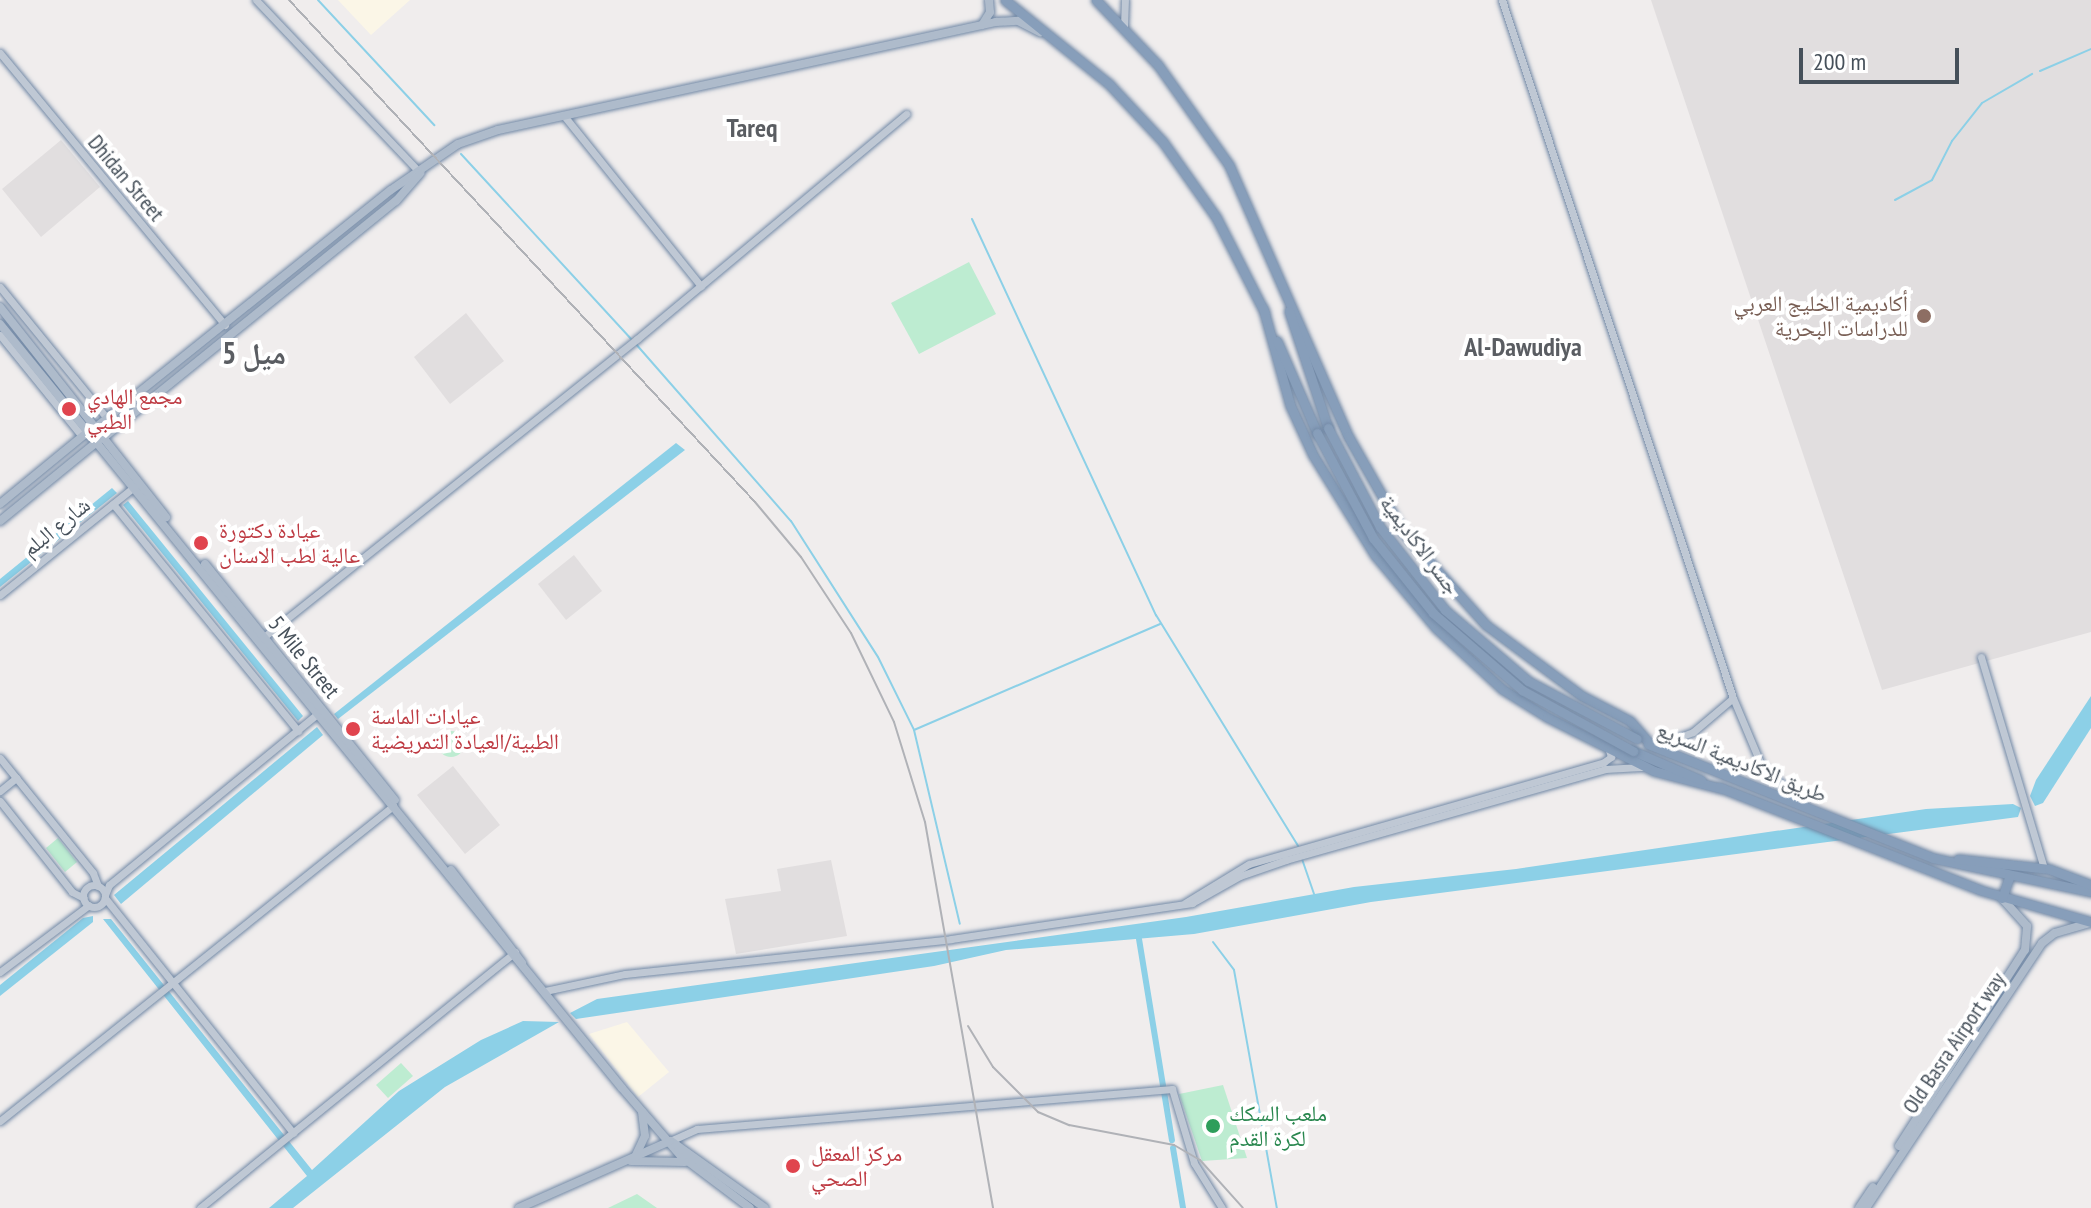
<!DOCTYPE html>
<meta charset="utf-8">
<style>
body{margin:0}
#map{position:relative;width:2091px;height:1208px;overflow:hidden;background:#f0eded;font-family:"PT Sans Narrow","Noto Naskh Arabic",sans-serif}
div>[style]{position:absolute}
.commercial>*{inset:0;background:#fbf6e7}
.education>*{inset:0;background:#e1dedf}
.green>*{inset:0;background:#bdecd1}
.round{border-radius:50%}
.water>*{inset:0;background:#8cd0e7}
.stream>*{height:2px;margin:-1px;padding:0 1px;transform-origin:1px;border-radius:1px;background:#8cd0e7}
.canal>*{height:6px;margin:-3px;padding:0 3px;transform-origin:3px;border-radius:3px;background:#8cd0e7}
.roads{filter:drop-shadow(0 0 2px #7289a6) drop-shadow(0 0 2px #7289a6)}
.secondary>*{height:7px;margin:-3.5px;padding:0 3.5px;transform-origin:3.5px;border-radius:3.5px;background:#bfc8d4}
.secondary>.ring{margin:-3.5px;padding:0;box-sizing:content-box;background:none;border:7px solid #bfc8d4;border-radius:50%}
.primary>*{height:8px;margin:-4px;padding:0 4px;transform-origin:4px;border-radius:4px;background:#aebbcb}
.highway>*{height:9px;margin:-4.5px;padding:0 4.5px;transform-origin:4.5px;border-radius:4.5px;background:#879eba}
.rail>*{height:2px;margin:-1px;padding:0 1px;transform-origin:1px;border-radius:1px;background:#b0b2b7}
.bridges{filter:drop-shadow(0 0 2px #7289a6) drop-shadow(0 0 2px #7289a6)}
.highway-bridge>*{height:9px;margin:-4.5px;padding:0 4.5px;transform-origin:4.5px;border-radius:4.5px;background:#879eba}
.dots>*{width:22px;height:22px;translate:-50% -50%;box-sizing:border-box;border:4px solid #fff;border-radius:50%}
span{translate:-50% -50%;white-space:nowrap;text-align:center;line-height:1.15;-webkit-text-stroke:8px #fff;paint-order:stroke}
.street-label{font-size:22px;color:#46505a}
.education-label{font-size:22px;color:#785e54}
.right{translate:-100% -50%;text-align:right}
.health-label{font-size:22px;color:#be3a42}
.left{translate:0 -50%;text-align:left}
.leisure-label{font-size:22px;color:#27864d}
.quarter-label{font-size:26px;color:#5a5d62;font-weight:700}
.district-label{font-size:30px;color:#5a5d62;font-weight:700}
.scale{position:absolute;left:1799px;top:48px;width:160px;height:36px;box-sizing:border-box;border:4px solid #46505a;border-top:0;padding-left:10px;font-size:24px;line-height:28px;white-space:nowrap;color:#46505a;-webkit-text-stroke:6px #fff;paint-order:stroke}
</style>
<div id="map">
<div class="commercial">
<div style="clip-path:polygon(338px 0,410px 0,371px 35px)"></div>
<div style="clip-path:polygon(627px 1022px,669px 1072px,638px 1097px,589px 1034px)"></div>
</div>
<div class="education">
<div style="clip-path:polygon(1651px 0,2091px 0,2091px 632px,1882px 690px)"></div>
<div style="clip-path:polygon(61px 140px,100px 187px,41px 237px,2px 189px)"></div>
<div style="clip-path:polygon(466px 313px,504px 361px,450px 404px,414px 357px)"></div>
<div style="clip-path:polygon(574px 555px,602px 591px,566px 620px,538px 584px)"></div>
<div style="clip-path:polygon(453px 766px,500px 825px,465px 854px,417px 795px)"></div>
<div style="clip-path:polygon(831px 860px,847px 936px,736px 954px,725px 899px,781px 891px,777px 869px)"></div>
</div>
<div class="green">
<div style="clip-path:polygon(969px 262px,996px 314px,919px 354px,891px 303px)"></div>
<div class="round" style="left:438px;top:731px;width:26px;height:26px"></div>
<div style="clip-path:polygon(58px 838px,77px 862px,65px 872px,46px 848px)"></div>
<div style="clip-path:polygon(401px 1063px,413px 1076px,388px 1098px,376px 1085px)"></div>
<div style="clip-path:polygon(1223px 1085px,1247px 1158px,1202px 1161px,1179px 1094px)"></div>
<div style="clip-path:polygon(637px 1194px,657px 1208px,608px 1208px)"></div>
</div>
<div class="water">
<div style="clip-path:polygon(676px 443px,685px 450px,338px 719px,334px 714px)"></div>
<div style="clip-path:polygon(112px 488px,117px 493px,0 587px,0 579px)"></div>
<div style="clip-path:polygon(128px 501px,303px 716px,298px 721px,123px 505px)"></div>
<div style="clip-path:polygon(2091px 696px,2091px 728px,2043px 803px,2035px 806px,2030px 796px,2036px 780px)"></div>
<div style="clip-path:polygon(317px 727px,323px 735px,121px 904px,114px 895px)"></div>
<div style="clip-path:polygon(2013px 804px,2021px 808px,2018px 817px,1371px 902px,1194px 934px,1006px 950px,934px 966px,576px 1019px,570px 1013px,597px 999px,1186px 917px,1354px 887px,1516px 869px,1926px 809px)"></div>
<div style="clip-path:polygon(93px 916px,93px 922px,0 996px,0 985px,83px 918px)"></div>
<div style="clip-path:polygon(103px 919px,111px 919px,312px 1170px,399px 1091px,481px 1040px,523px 1021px,559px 1022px,445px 1087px,293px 1208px,269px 1208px,307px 1176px)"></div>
</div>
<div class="stream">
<div style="left:318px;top:0;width:171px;rotate:47.1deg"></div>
<div style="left:2040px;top:71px;width:56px;rotate:-23.3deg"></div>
<div style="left:461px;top:154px;width:251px;rotate:47.4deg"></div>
<div style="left:1895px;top:200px;width:42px;rotate:-28.4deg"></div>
<div style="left:1932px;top:180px;width:44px;rotate:-62.9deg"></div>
<div style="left:1952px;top:141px;width:48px;rotate:-51.7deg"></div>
<div style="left:1982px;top:103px;width:58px;rotate:-30.1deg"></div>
<div style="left:972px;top:219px;width:437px;rotate:65.1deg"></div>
<div style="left:1156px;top:615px;width:271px;rotate:58.4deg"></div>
<div style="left:635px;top:343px;width:237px;rotate:48.8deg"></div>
<div style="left:791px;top:521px;width:161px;rotate:57.4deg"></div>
<div style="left:878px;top:657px;width:81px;rotate:63.7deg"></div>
<div style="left:914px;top:730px;width:199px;rotate:76.7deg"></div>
<div style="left:914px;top:730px;width:268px;rotate:-23.3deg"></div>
<div style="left:1302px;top:859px;width:37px;rotate:71deg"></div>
<div style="left:1213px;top:942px;width:35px;rotate:53deg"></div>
<div style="left:1234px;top:970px;width:242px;rotate:79.8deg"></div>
</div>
<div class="canal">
<div style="left:1139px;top:939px;width:204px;rotate:80.7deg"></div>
<div style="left:1173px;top:1148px;width:61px;rotate:80.5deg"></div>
</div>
<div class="roads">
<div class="secondary">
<div style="left:256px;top:0;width:238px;rotate:46.5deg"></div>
<div style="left:1502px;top:0;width:735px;rotate:71.69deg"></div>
<div style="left:1733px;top:698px;width:75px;rotate:67.2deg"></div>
<div style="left:1762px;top:767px;width:55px;rotate:40.6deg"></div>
<div style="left:1124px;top:27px;width:27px;rotate:-88deg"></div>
<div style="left:0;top:53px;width:353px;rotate:50.4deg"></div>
<div style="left:565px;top:117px;width:217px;rotate:51.2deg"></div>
<div style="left:0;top:287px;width:169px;rotate:50.8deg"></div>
<div style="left:0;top:335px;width:129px;rotate:51deg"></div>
<div style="left:113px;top:504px;width:293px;rotate:50.8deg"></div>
<div style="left:0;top:595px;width:172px;rotate:-38.9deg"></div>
<div style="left:265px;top:636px;width:476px;rotate:-38.6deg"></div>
<div style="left:637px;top:339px;width:351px;rotate:-39.9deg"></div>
<div style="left:1981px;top:657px;width:220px;rotate:73.4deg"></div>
<div style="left:1655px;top:746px;width:40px;rotate:-20.2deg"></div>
<div style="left:1693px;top:732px;width:52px;rotate:-40.4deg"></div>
<div style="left:0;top:758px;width:148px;rotate:51deg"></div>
<div style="left:93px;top:873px;width:14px;rotate:69deg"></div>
<div style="left:0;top:791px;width:21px;rotate:-39deg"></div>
<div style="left:0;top:801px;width:116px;rotate:51.6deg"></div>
<div style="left:72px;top:892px;width:13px;rotate:27deg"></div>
<div class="ring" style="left:83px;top:885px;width:15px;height:15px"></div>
<div style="left:105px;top:895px;width:11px;rotate:-68deg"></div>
<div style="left:109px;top:885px;width:276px;rotate:-39.4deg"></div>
<div style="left:105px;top:898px;width:301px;rotate:51.3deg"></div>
<div style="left:1185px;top:903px;width:75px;rotate:-31.4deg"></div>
<div style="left:1249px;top:864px;width:369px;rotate:-16deg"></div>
<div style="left:1604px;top:762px;width:9px;rotate:-36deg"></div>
<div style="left:1611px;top:757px;width:7px;rotate:-106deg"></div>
<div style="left:0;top:972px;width:111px;rotate:-37deg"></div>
<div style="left:545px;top:991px;width:82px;rotate:-12deg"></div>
<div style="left:625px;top:974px;width:328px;rotate:-6.1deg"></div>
<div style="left:951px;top:939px;width:244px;rotate:-8.5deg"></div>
<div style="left:1192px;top:903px;width:55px;rotate:-29.4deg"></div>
<div style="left:1240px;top:876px;width:49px;rotate:-19.2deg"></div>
<div style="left:1286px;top:860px;width:332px;rotate:-15.9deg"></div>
<div style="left:1605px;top:769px;width:36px;rotate:-3deg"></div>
<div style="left:0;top:1121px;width:504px;rotate:-38.71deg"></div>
<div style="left:670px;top:1141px;width:30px;rotate:-24deg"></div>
<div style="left:697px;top:1129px;width:477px;rotate:-4.8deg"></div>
<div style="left:1172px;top:1089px;width:77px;rotate:73.4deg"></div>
<div style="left:1194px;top:1163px;width:53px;rotate:58.1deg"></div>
<div style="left:200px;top:1208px;width:406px;rotate:-39.1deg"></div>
</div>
<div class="primary">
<div style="left:982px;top:25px;width:15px;rotate:-58deg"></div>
<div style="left:990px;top:12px;width:12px;rotate:-95deg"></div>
<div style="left:0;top:307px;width:268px;rotate:51.7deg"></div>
<div style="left:0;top:324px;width:985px;rotate:50.85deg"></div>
<div style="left:622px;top:1088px;width:90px;rotate:49.1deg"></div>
<div style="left:681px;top:1156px;width:86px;rotate:37deg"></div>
<div style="left:96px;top:427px;width:378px;rotate:-38.8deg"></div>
<div style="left:391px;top:190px;width:81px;rotate:-34.5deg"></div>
<div style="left:458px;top:144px;width:42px;rotate:-19.3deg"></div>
<div style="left:498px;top:130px;width:510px;rotate:-12.24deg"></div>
<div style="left:996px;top:22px;width:22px;rotate:-3deg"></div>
<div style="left:1018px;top:21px;width:25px;rotate:27deg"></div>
<div style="left:103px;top:438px;width:377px;rotate:-39deg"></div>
<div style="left:396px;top:201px;width:37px;rotate:-49deg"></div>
<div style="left:0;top:504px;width:115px;rotate:-39.4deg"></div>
<div style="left:0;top:521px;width:127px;rotate:-39.2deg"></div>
<div style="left:205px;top:564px;width:303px;rotate:51.2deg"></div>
<div style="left:451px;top:870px;width:117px;rotate:52.6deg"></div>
<div style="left:671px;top:1141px;width:115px;rotate:35.5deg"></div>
<div style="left:1899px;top:1146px;width:233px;rotate:-57.3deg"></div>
<div style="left:2025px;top:950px;width:24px;rotate:-85deg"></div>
<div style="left:2027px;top:926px;width:38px;rotate:-132deg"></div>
<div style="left:636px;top:1155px;width:21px;rotate:-65deg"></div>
<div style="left:645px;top:1136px;width:24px;rotate:-97deg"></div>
<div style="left:631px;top:1161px;width:54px;rotate:1.1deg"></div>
<div style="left:519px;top:1208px;width:165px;rotate:-23.9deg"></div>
<div style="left:1859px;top:1208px;width:25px;rotate:-56deg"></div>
<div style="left:1866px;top:1208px;width:318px;rotate:-56.4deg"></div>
<div style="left:2042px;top:943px;width:16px;rotate:-38deg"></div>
<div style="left:2055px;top:933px;width:37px;rotate:-16deg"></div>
</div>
<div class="highway">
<div style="left:1005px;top:0;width:134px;rotate:38.9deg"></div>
<div style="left:1109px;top:84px;width:79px;rotate:47deg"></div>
<div style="left:1163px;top:142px;width:92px;rotate:54.8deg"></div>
<div style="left:1216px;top:217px;width:108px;rotate:63deg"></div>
<div style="left:1096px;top:0;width:90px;rotate:46.4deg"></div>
<div style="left:1158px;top:65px;width:123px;rotate:54.6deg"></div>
<div style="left:1229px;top:165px;width:296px;rotate:66.3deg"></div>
<div style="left:1348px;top:436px;width:109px;rotate:60.4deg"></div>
<div style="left:1402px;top:531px;width:126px;rotate:48.2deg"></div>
<div style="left:1486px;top:625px;width:119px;rotate:36.5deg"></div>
<div style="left:1582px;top:696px;width:54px;rotate:27.5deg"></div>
<div style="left:1630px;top:721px;width:32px;rotate:49deg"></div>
<div style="left:1263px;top:308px;width:101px;rotate:74.4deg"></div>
<div style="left:1290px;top:405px;width:55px;rotate:65.3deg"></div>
<div style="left:1313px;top:455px;width:118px;rotate:58.2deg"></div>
<div style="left:1375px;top:555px;width:95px;rotate:50.1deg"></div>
<div style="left:1436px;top:628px;width:90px;rotate:42.7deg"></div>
<div style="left:1502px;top:689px;width:53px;rotate:31.9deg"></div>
<div style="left:1547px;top:717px;width:120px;rotate:26.8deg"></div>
<div style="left:1654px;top:771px;width:71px;rotate:14.6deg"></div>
<div style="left:1289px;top:311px;width:123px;rotate:71.6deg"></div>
<div style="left:1277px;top:341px;width:100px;rotate:66.5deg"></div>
<div style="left:1648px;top:744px;width:307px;rotate:21.8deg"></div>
<div style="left:1933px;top:858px;width:162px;rotate:12.1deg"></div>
<div style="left:1633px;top:751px;width:74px;rotate:23.1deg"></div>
<div style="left:1719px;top:787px;width:281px;rotate:21.5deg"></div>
<div style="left:1980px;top:890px;width:116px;rotate:16.1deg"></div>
<div style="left:1958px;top:859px;width:92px;rotate:6.3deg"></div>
<div style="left:2049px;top:869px;width:45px;rotate:20.9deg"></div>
<div style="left:2002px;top:898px;width:24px;rotate:-71deg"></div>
</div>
</div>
<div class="rail">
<div style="left:289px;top:0;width:685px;rotate:47.13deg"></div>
<div style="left:755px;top:502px;width:72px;rotate:50.1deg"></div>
<div style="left:801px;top:557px;width:91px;rotate:56.7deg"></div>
<div style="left:851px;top:633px;width:99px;rotate:64.2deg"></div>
<div style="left:894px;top:722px;width:105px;rotate:72.8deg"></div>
<div style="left:925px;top:822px;width:392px;rotate:80deg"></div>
<div style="left:968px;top:1026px;width:48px;rotate:58.6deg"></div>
<div style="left:993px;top:1067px;width:64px;rotate:45deg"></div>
<div style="left:1038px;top:1112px;width:34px;rotate:23deg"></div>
<div style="left:1069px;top:1125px;width:107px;rotate:10.8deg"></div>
<div style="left:1174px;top:1145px;width:30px;rotate:30deg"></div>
<div style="left:1200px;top:1160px;width:64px;rotate:48.1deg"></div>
</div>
<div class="bridges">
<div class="highway-bridge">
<div style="left:1328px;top:428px;width:112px;rotate:62.3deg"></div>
<div style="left:1380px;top:527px;width:105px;rotate:51.9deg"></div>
<div style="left:1445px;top:610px;width:109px;rotate:40.5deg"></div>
<div style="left:1528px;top:681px;width:123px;rotate:28deg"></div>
<div style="left:1317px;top:433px;width:119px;rotate:61.9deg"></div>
<div style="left:1373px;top:538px;width:96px;rotate:51.3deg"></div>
<div style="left:1433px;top:613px;width:118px;rotate:40.9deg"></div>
<div style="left:1522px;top:690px;width:127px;rotate:28.8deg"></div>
</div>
</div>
<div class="dots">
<div style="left:1924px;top:316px;background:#8d6e63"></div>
<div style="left:69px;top:409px;background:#e0444e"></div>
<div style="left:201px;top:543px;background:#e0444e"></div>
<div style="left:353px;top:729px;background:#e0444e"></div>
<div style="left:1213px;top:1126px;background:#2e9e5b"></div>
<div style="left:793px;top:1166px;background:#e0444e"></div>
</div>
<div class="street-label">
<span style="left:126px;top:178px;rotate:50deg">Dhidan Street</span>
<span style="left:56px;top:527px;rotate:-39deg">شارع البلم</span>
<span style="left:1420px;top:545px;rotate:53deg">جسر الاكاديمية</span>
<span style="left:304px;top:657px;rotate:51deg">5 Mile Street</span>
<span style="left:1742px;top:762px;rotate:22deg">طريق الاكاديمية السريع</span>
<span style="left:1954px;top:1043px;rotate:-56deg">Old Basra Airport way</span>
</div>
<div class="education-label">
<span class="right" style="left:1908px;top:316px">أكاديمية الخليج العربي<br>للدراسات البحرية</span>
</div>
<div class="health-label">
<span class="left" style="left:87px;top:409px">مجمع الهادي<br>الطبي</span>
<span class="left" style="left:219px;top:543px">عيادة دكتورة<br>عالية لطب الاسنان</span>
<span class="left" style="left:371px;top:729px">عيادات الماسة<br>الطبية/العيادة التمريضية</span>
<span class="left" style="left:811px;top:1166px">مركز المعقل<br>الصحي</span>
</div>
<div class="leisure-label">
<span class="left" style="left:1229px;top:1126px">ملعب السكك<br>لكرة القدم</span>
</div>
<div class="quarter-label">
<span style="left:752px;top:128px">Tareq</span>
<span style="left:1523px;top:347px">Al-Dawudiya</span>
</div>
<div class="district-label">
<span style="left:254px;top:353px">5 ميل</span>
</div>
<div class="scale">200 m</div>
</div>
